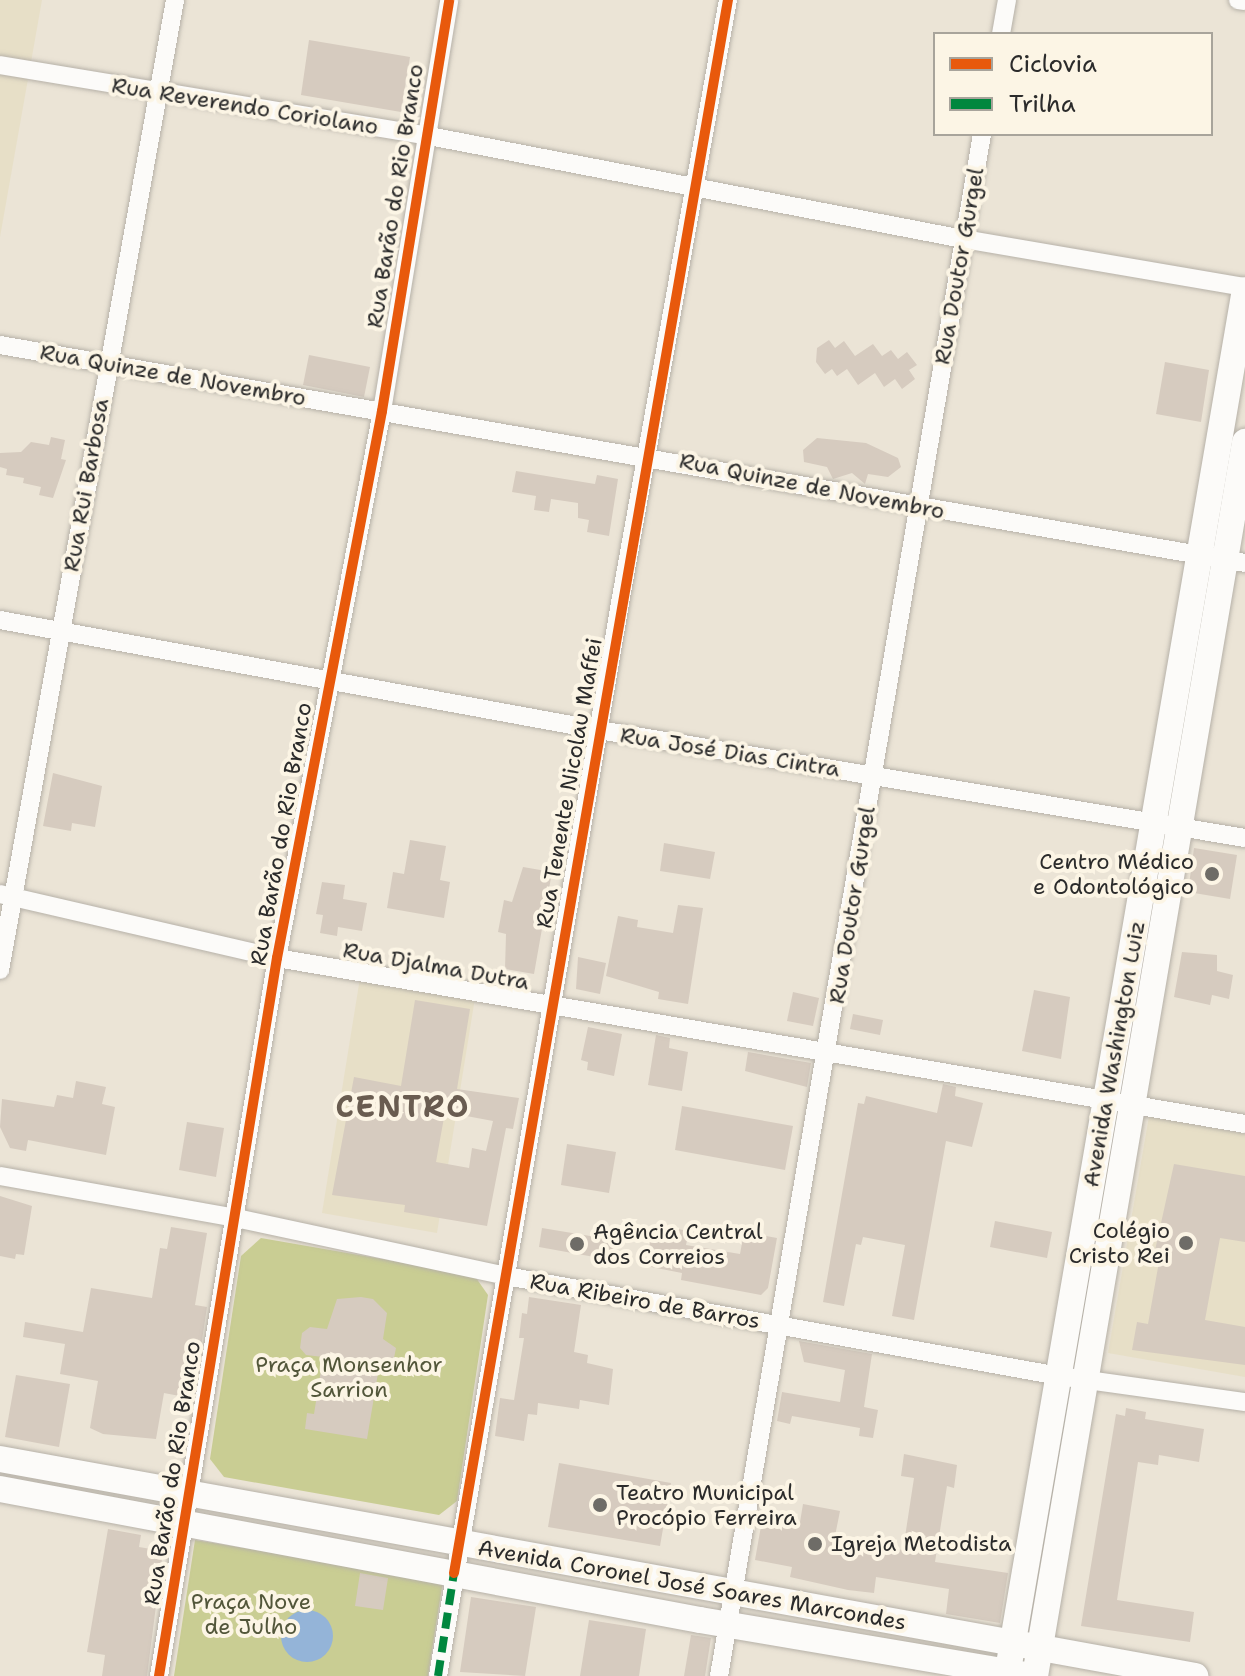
<!DOCTYPE html>
<meta charset="utf-8">
<style>
body{margin:0}
#map{position:relative;width:1245px;height:1676px;overflow:hidden;background:#ebe4d6;font-family:"Shantell Sans",sans-serif}
div>[style]{position:absolute}
.built>*{inset:0;background:#e7dfc7}
.green>*{inset:0;background:#c9cd93}
.water>*{inset:0;background:#94b4d8}
.round{border-radius:50%}
.building>*{inset:0;background:#d6cbbf}
.roads{filter:drop-shadow(0 0 2px #b6b1a8) drop-shadow(0 0 2px #b6b1a8)}
.street>*{height:18px;margin:-9px;padding:0 9px;transform-origin:9px;border-radius:9px;background:#fcfbf9}
.secondary>*{height:26px;margin:-13px;padding:0 13px;transform-origin:13px;border-radius:13px;background:#fcfbf9}
.quiet>*{height:8px;margin-top:-4px;transform-origin:0;background:repeating-linear-gradient(90deg,#00873e 0 16px,transparent 0 24px)}
.cycleway>*{height:10px;margin:-5px;padding:0 5px;transform-origin:5px;border-radius:5px;background:#e8590c}
.dots>*{width:22px;height:22px;translate:-50% -50%;box-sizing:border-box;border:4px solid #fcf5e5;border-radius:50%}
span{translate:-50% -50%;white-space:nowrap;text-align:center;line-height:1.15;-webkit-text-stroke:8px #fcf5e5;paint-order:stroke}
.street-label{font-size:22px;color:#2b2b2b}
.poi-label{font-size:22px;color:#2b2b2b}
.right{translate:-100% -50%;text-align:right}
.left{translate:0 -50%;text-align:left}
.park-label{font-size:22px;color:#52563a}
.district-label{font-size:30px;color:#695c50;font-weight:700;letter-spacing:2px}
.legend{position:absolute;left:933px;top:32px;width:280px;height:104px;box-sizing:border-box;background:#fcf5e5;border:2px solid #a8a49b;margin:0;padding:10px 14px;list-style:none;font-size:24px;color:#2b2b2b}
.legend li{display:flex;align-items:center;gap:16px;height:40px}
.legend b{width:40px;border:2px solid #a8a49b}
</style>
<div id="map">
<div class="built">
<div style="clip-path:polygon(0 0,42px 0,0 237px)"></div>
<div style="clip-path:polygon(360px 978px,475px 998px,437px 1233px,322px 1213px)"></div>
<div style="clip-path:polygon(1149px 1116px,1245px 1134px,1245px 1377px,1108px 1353px)"></div>
</div>
<div class="green">
<div style="clip-path:polygon(261px 1238px,474px 1275px,488px 1295px,457px 1501px,439px 1515px,224px 1477px,210px 1459px,241px 1256px)"></div>
<div style="clip-path:polygon(195px 1540px,443px 1581px,428px 1676px,174px 1676px)"></div>
</div>
<div class="water">
<div class="round" style="left:281px;top:1610px;width:52px;height:52px"></div>
</div>
<div class="building">
<div style="clip-path:polygon(309px 40px,410px 57px,401px 112px,301px 95px)"></div>
<div style="clip-path:polygon(829px 340px,835px 348px,844px 341px,855px 356px,873px 344px,882px 356px,891px 350px,898px 359px,907px 352px,917px 365px,909px 370px,915px 379px,902px 389px,895px 379px,884px 387px,875px 373px,858px 385px,847px 369px,837px 376px,832px 369px,825px 374px,816px 362px,817px 348px)"></div>
<div style="clip-path:polygon(309px 355px,370px 367px,364px 397px,303px 385px)"></div>
<div style="clip-path:polygon(1165px 362px,1209px 370px,1201px 422px,1156px 414px)"></div>
<div style="clip-path:polygon(51px 437px,65px 440px,61px 459px,66px 460px,53px 498px,39px 495px,41px 487px,23px 483px,24px 478px,6px 475px,7px 469px,0 467px,0 453px,21px 452px,31px 442px,49px 445px)"></div>
<div style="clip-path:polygon(817px 438px,866px 443px,898px 458px,901px 467px,888px 477px,868px 474px,865px 484px,852px 473px,833px 479px,827px 467px,804px 462px,803px 450px)"></div>
<div style="clip-path:polygon(516px 471px,595px 484px,597px 475px,618px 479px,609px 536px,587px 532px,589px 520px,578px 518px,578px 503px,551px 499px,549px 512px,534px 510px,536px 496px,512px 492px)"></div>
<div style="clip-path:polygon(53px 773px,102px 786px,95px 827px,72px 823px,71px 831px,43px 826px)"></div>
<div style="clip-path:polygon(410px 840px,446px 846px,440px 880px,450px 882px,444px 918px,387px 908px,393px 872px,404px 874px)"></div>
<div style="clip-path:polygon(664px 843px,715px 852px,710px 879px,660px 871px)"></div>
<div style="clip-path:polygon(1194px 848px,1237px 855px,1230px 899px,1188px 892px)"></div>
<div style="clip-path:polygon(523px 867px,552px 872px,534px 974px,505px 969px,506px 934px,498px 932px,504px 900px,512px 902px)"></div>
<div style="clip-path:polygon(322px 882px,345px 885px,343px 899px,367px 903px,362px 931px,338px 927px,337px 936px,320px 933px,323px 915px,316px 914px)"></div>
<div style="clip-path:polygon(678px 905px,703px 908px,688px 1004px,658px 999px,659px 992px,606px 976px,618px 916px,638px 920px,637px 927px,673px 933px)"></div>
<div style="clip-path:polygon(1182px 952px,1217px 955px,1217px 971px,1233px 975px,1229px 999px,1212px 995px,1210px 1005px,1174px 997px)"></div>
<div style="clip-path:polygon(578px 957px,606px 963px,600px 994px,576px 989px)"></div>
<div style="clip-path:polygon(1034px 990px,1070px 997px,1061px 1059px,1022px 1051px)"></div>
<div style="clip-path:polygon(793px 992px,819px 998px,813px 1026px,787px 1021px)"></div>
<div style="clip-path:polygon(evenodd,415px 1000px,470px 1009px,457px 1089px,519px 1098px,513px 1129px,506px 1128px,487px 1226px,404px 1212px,405px 1205px,332px 1195px,354px 1077px,401px 1086px,415px 1000px,445px 1112px,493px 1121px,486px 1151px,472px 1148px,469px 1168px,436px 1162px,445px 1112px)"></div>
<div style="clip-path:polygon(853px 1014px,883px 1020px,880px 1035px,850px 1029px)"></div>
<div style="clip-path:polygon(588px 1027px,622px 1034px,614px 1076px,587px 1070px,588px 1062px,581px 1060px)"></div>
<div style="clip-path:polygon(656px 1035px,670px 1038px,669px 1048px,688px 1052px,682px 1091px,648px 1085px)"></div>
<div style="clip-path:polygon(748px 1052px,811px 1063px,807px 1087px,745px 1071px)"></div>
<div style="clip-path:polygon(76px 1081px,106px 1087px,102px 1104px,115px 1107px,106px 1155px,28px 1140px,26px 1151px,10px 1148px,0 1127px,2px 1099px,54px 1107px,57px 1095px,73px 1098px)"></div>
<div style="clip-path:polygon(943px 1084px,956px 1087px,955px 1096px,983px 1103px,972px 1147px,946px 1141px,914px 1320px,892px 1316px,905px 1245px,863px 1237px,861px 1245px,856px 1244px,844px 1306px,823px 1302px,858px 1103px,864px 1104px,866px 1096px,937px 1113px)"></div>
<div style="clip-path:polygon(682px 1106px,793px 1126px,785px 1170px,675px 1150px)"></div>
<div style="clip-path:polygon(187px 1122px,224px 1128px,216px 1177px,179px 1170px)"></div>
<div style="clip-path:polygon(567px 1144px,616px 1152px,609px 1193px,561px 1185px)"></div>
<div style="clip-path:polygon(1174px 1164px,1245px 1176px,1245px 1242px,1220px 1238px,1205px 1320px,1245px 1327px,1245px 1365px,1132px 1350px,1137px 1322px,1148px 1324px,1160px 1256px,1154px 1255px)"></div>
<div style="clip-path:polygon(0 1196px,32px 1206px,24px 1255px,16px 1254px,15px 1259px,0 1256px)"></div>
<div style="clip-path:polygon(995px 1221px,1052px 1232px,1047px 1258px,990px 1247px)"></div>
<div style="clip-path:polygon(653px 1225px,689px 1231px,686px 1245px,740px 1254px,744px 1232px,777px 1238px,768px 1288px,761px 1295px,681px 1280px,682px 1273px,646px 1266px)"></div>
<div style="clip-path:polygon(171px 1227px,207px 1233px,195px 1305px,207px 1307px,200px 1354px,193px 1353px,185px 1397px,164px 1393px,156px 1439px,103px 1434px,90px 1428px,98px 1381px,60px 1374px,65px 1344px,23px 1337px,25px 1322px,83px 1332px,91px 1288px,152px 1298px,160px 1248px,167px 1249px)"></div>
<div style="clip-path:polygon(542px 1228px,614px 1240px,611px 1260px,539px 1247px)"></div>
<div style="clip-path:polygon(361px 1297px,373px 1299px,387px 1313px,383px 1339px,396px 1348px,393px 1363px,379px 1367px,367px 1439px,305px 1429px,307px 1413px,314px 1414px,323px 1357px,306px 1355px,300px 1348px,302px 1333px,310px 1327px,327px 1329px,337px 1299px)"></div>
<div style="clip-path:polygon(529px 1297px,581px 1305px,574px 1352px,588px 1355px,587px 1363px,613px 1369px,609px 1405px,580px 1400px,579px 1409px,538px 1403px,537px 1415px,528px 1414px,524px 1441px,495px 1436px,500px 1398px,514px 1400px,524px 1338px,519px 1338px,522px 1313px,527px 1314px)"></div>
<div style="clip-path:polygon(799px 1341px,872px 1354px,864px 1407px,878px 1410px,873px 1438px,859px 1436px,860px 1428px,792px 1416px,790px 1424px,777px 1421px,782px 1392px,840px 1402px,845px 1370px,804px 1362px)"></div>
<div style="clip-path:polygon(16px 1375px,70px 1384px,59px 1447px,5px 1437px)"></div>
<div style="clip-path:polygon(1126px 1408px,1146px 1412px,1145px 1419px,1204px 1429px,1199px 1462px,1159px 1455px,1158px 1465px,1138px 1462px,1117px 1600px,1194px 1612px,1190px 1642px,1081px 1626px,1116px 1414px,1125px 1416px)"></div>
<div style="clip-path:polygon(904px 1454px,957px 1465px,954px 1488px,947px 1486px,935px 1562px,1008px 1573px,1000px 1623px,946px 1614px,949px 1589px,876px 1577px,874px 1593px,848px 1590px,790px 1577px,792px 1567px,755px 1560px,763px 1515px,800px 1522px,803px 1504px,840px 1511px,834px 1541px,903px 1550px,914px 1478px,901px 1476px)"></div>
<div style="clip-path:polygon(559px 1463px,671px 1483px,660px 1546px,548px 1527px)"></div>
<div style="clip-path:polygon(108px 1529px,141px 1535px,139px 1547px,163px 1551px,147px 1676px,102px 1676px,105px 1655px,87px 1652px)"></div>
<div style="clip-path:polygon(360px 1573px,388px 1578px,383px 1610px,355px 1606px)"></div>
<div style="clip-path:polygon(471px 1597px,536px 1607px,525px 1676px,460px 1672px)"></div>
<div style="clip-path:polygon(589px 1620px,646px 1629px,639px 1676px,580px 1676px)"></div>
<div style="clip-path:polygon(691px 1635px,711px 1638px,705px 1676px,684px 1676px)"></div>
</div>
<div class="roads">
<div class="street">
<div style="left:1238px;top:0;width:7px;rotate:8deg"></div>
<div style="left:1001px;top:34px;width:35px;rotate:-80deg"></div>
<div style="left:0;top:65px;width:430px;rotate:9.4deg"></div>
<div style="left:424px;top:135px;width:549px;rotate:10.92deg"></div>
<div style="left:963px;top:239px;width:286px;rotate:9.7deg"></div>
<div style="left:0;top:345px;width:1264px;rotate:9.93deg"></div>
<div style="left:0;top:620px;width:609px;rotate:10.41deg"></div>
<div style="left:599px;top:730px;width:655px;rotate:9.49deg"></div>
<div style="left:0;top:894px;width:284px;rotate:13deg"></div>
<div style="left:277px;top:958px;width:982px;rotate:9.73deg"></div>
<div style="left:0;top:970px;width:986px;rotate:-79.77deg"></div>
<div style="left:0;top:1176px;width:240px;rotate:10.1deg"></div>
<div style="left:236px;top:1218px;width:276px;rotate:12.1deg"></div>
<div style="left:506px;top:1276px;width:562px;rotate:10.25deg"></div>
<div style="left:1059px;top:1376px;width:188px;rotate:8deg"></div>
<div style="left:159px;top:1676px;width:728px;rotate:-80.67deg"></div>
<div style="left:277px;top:958px;width:557px;rotate:-79.13deg"></div>
<div style="left:382px;top:411px;width:416px;rotate:-80.7deg"></div>
<div style="left:438px;top:1676px;width:1088px;rotate:-80.37deg"></div>
<div style="left:620px;top:603px;width:613px;rotate:-79.85deg"></div>
<div style="left:719px;top:1676px;width:1564px;rotate:-80.32deg"></div>
</div>
<div class="secondary">
<div style="left:0;top:1459px;width:1215px;rotate:10.29deg"></div>
<div style="left:0;top:1489px;width:712px;rotate:10.6deg"></div>
<div style="left:700px;top:1620px;width:329px;rotate:9.6deg"></div>
<div style="left:1007px;top:1676px;width:1406px;rotate:-80.26deg"></div>
<div style="left:1035px;top:1676px;width:1252px;rotate:-80.34deg"></div>
</div>
</div>
<div class="quiet">
<div style="left:438px;top:1676px;width:104px;rotate:-81.2deg"></div>
</div>
<div class="cycleway">
<div style="left:454px;top:1573px;width:1597px;rotate:-80.12deg"></div>
<div style="left:159px;top:1676px;width:728px;rotate:-80.67deg"></div>
<div style="left:277px;top:958px;width:557px;rotate:-79.13deg"></div>
<div style="left:382px;top:411px;width:416px;rotate:-80.7deg"></div>
</div>
<div class="dots">
<div style="left:1212px;top:874px;background:#6e6c67"></div>
<div style="left:1186px;top:1243px;background:#6e6c67"></div>
<div style="left:577px;top:1244px;background:#6e6c67"></div>
<div style="left:600px;top:1505px;background:#6e6c67"></div>
<div style="left:815px;top:1544px;background:#6e6c67"></div>
</div>
<div class="street-label">
<span style="left:245px;top:106px;rotate:9deg">Rua Reverendo Coriolano</span>
<span style="left:395px;top:196px;rotate:-81deg">Rua Barão do Rio Branco</span>
<span style="left:959px;top:266px;rotate:-80deg">Rua Doutor Gurgel</span>
<span style="left:173px;top:375px;rotate:10deg">Rua Quinze de Novembro</span>
<span style="left:86px;top:485px;rotate:-80deg">Rua Rui Barbosa</span>
<span style="left:812px;top:486px;rotate:11deg">Rua Quinze de Novembro</span>
<span style="left:730px;top:752px;rotate:9deg">Rua José Dias Cintra</span>
<span style="left:569px;top:783px;rotate:-80deg">Rua Tenente Nicolau Maffei</span>
<span style="left:281px;top:834px;rotate:-80deg">Rua Barão do Rio Branco</span>
<span style="left:852px;top:905px;rotate:-81deg">Rua Doutor Gurgel</span>
<span style="left:436px;top:966px;rotate:10deg">Rua Djalma Dutra</span>
<span style="left:1114px;top:1054px;rotate:-80deg">Avenida Washington Luiz</span>
<span style="left:645px;top:1301px;rotate:10deg">Rua Ribeiro de Barros</span>
<span style="left:172px;top:1473px;rotate:-81deg">Rua Barão do Rio Branco</span>
<span style="left:692px;top:1585px;rotate:10deg">Avenida Coronel José Soares Marcondes</span>
</div>
<div class="poi-label">
<span class="right" style="left:1194px;top:874px">Centro Médico<br>e Odontológico</span>
<span class="right" style="left:1170px;top:1243px">Colégio<br>Cristo Rei</span>
<span class="left" style="left:593px;top:1244px">Agência Central<br>dos Correios</span>
<span class="left" style="left:616px;top:1505px">Teatro Municipal<br>Procópio Ferreira</span>
<span class="left" style="left:831px;top:1544px">Igreja Metodista</span>
</div>
<div class="park-label">
<span style="left:349px;top:1377px">Praça Monsenhor<br>Sarrion</span>
<span style="left:251px;top:1614px">Praça Nove<br>de Julho</span>
</div>
<div class="district-label">
<span style="left:403px;top:1107px">CENTRO</span>
</div>
<ul class="legend">
<li><b style="height:10px;background:#e8590c"></b>Ciclovia</li>
<li><b style="height:10px;background:#00873e"></b>Trilha</li>
</ul>
</div>
